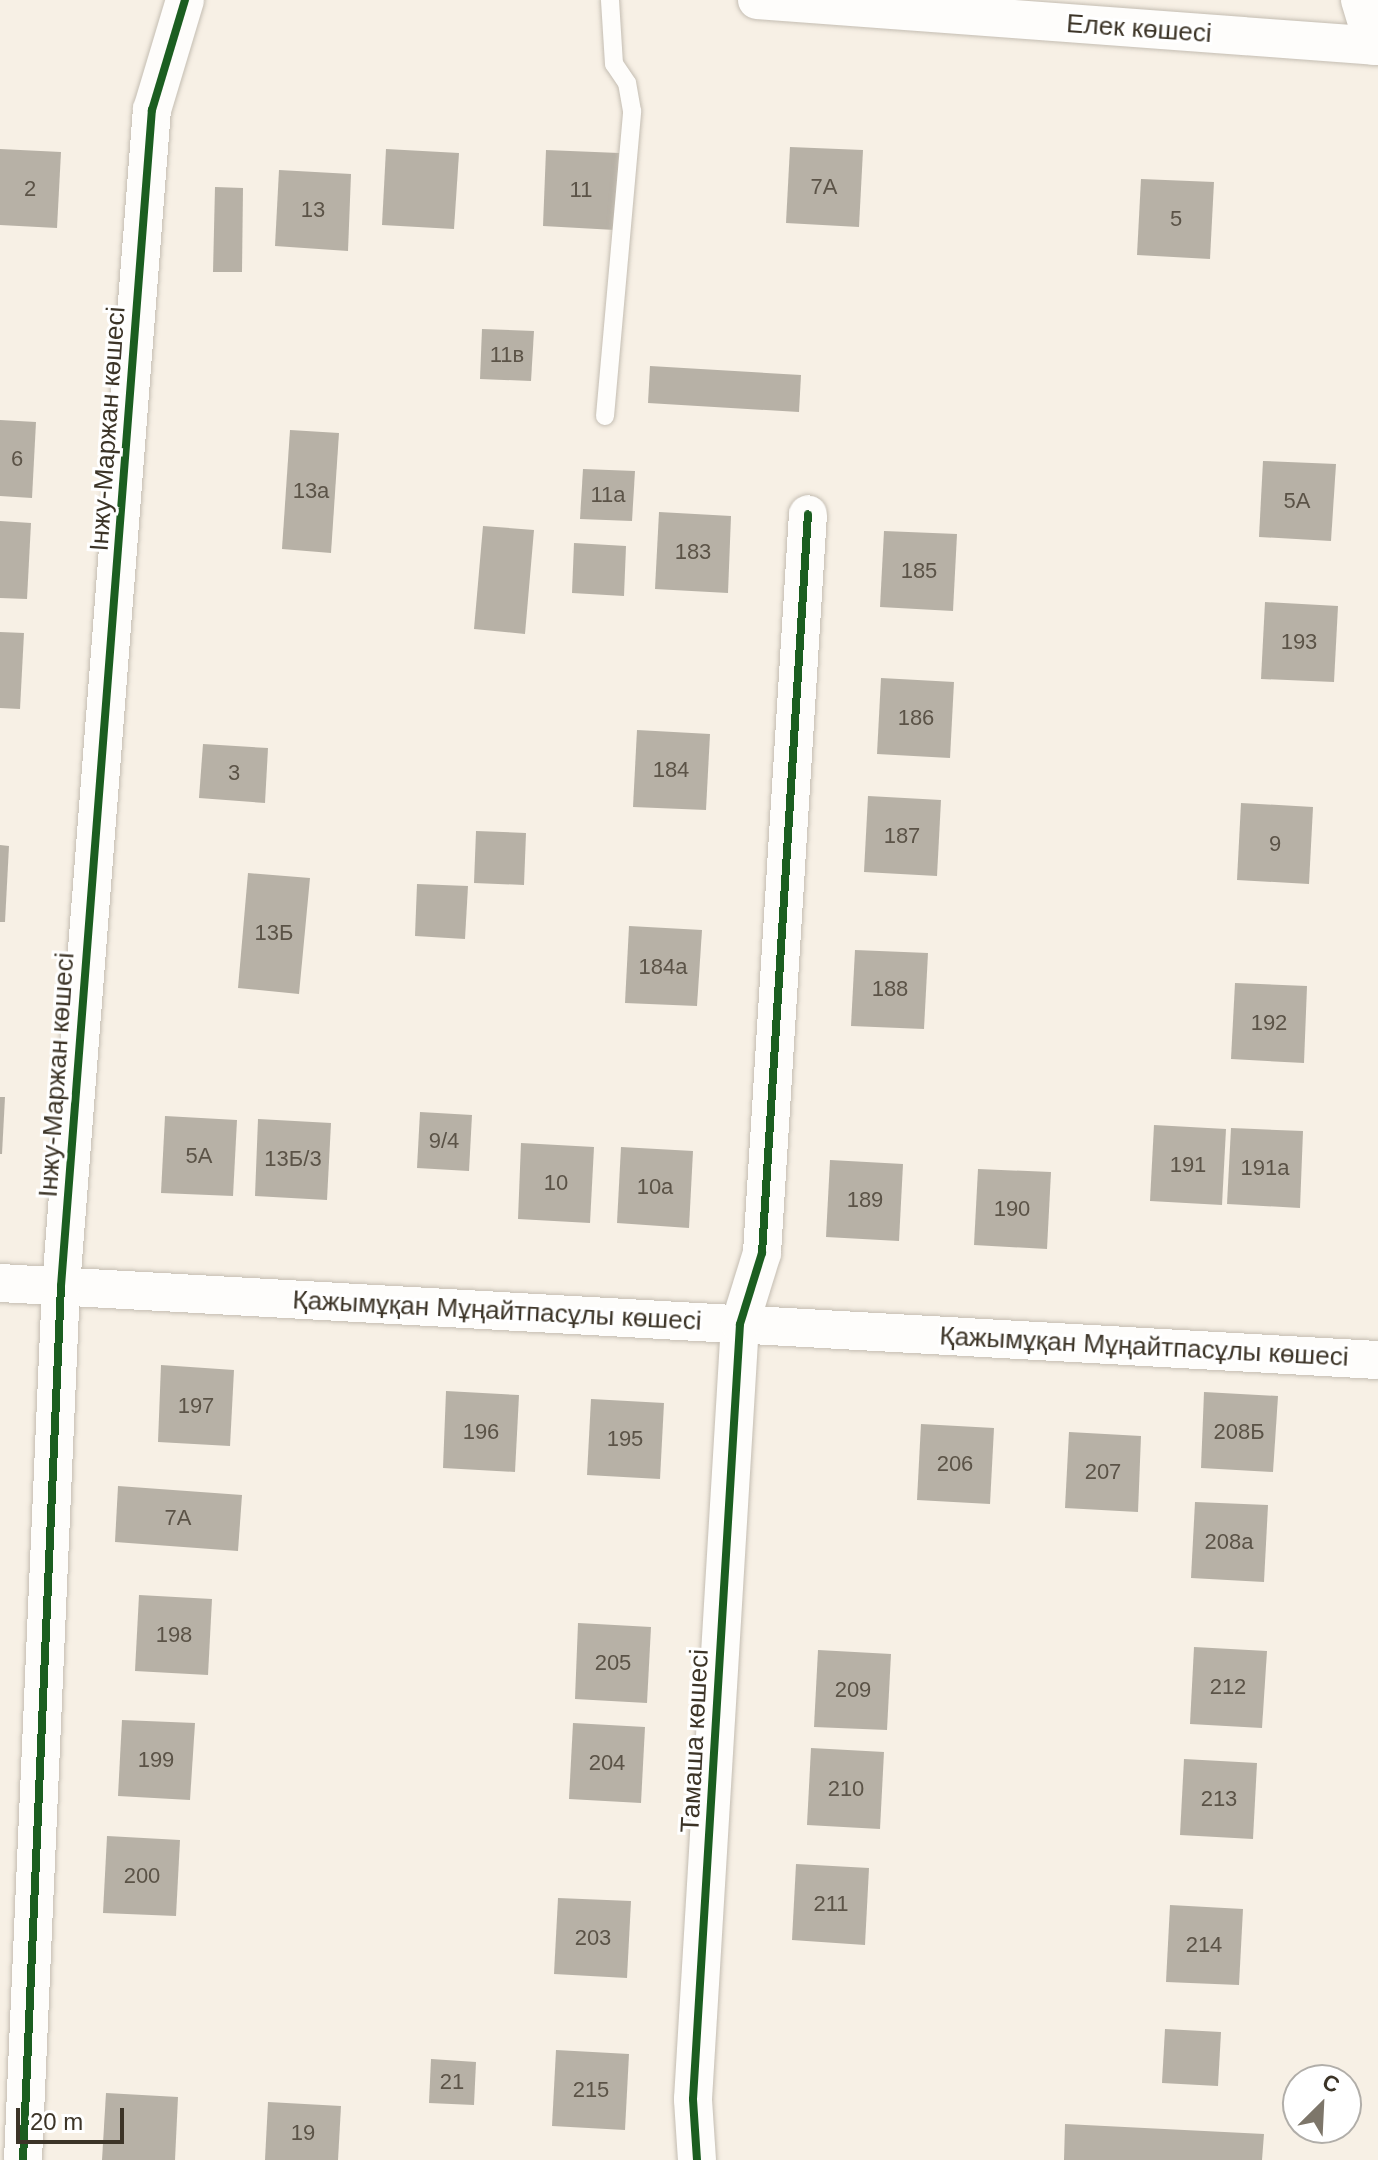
<!DOCTYPE html>
<meta charset="utf-8">
<style>
body{margin:0}
#map{position:relative;width:1378px;height:2160px;overflow:hidden;background:#f7f0e5;font-family:Helvetica,sans-serif}
div>[style]{position:absolute}
.building>*{inset:0;background:#b7b1a6}
.roads{filter:drop-shadow(0 0 2px #c4bdb2) drop-shadow(0 0 2px #c4bdb2)}
.lane>*{height:18px;margin:-9px;padding:0 9px;transform-origin:9px;border-radius:9px;background:#fefdfb}
.street>*{height:38px;margin:-19px;padding:0 19px;transform-origin:19px;border-radius:19px;background:#fefdfb}
.cycleway>*{height:8px;margin:-4px;padding:0 4px;transform-origin:4px;border-radius:4px;background:#1b5e20}
span{translate:-50% -50%;white-space:nowrap;text-align:center;line-height:1.15;-webkit-text-stroke:6px #fff;paint-order:stroke}
.number-label{font-size:22px;color:#5b5347}
.number-label span{-webkit-text-stroke-width:0}
.street-label{font-size:26px;color:#3c3427}
.north{position:absolute;left:1282px;top:2064px;width:80px;height:80px;box-sizing:border-box;background:#fff;border:2px solid #b1aea9;border-radius:50%;rotate:24deg;font-size:22px;font-weight:700;line-height:32px;text-align:center;color:#3c3427}
.north::after{content:'';display:block;margin:auto;width:28px;height:36px;background:#7d766a;clip-path:polygon(50% 0,100% 100%,50% 72%,0 100%)}
.scale{position:absolute;left:16px;top:2108px;width:108px;height:36px;box-sizing:border-box;border:4px solid #3c3427;border-top:0;padding-left:10px;font-size:24px;line-height:28px;white-space:nowrap;color:#3c3427;-webkit-text-stroke:6px #fff;paint-order:stroke}
</style>
<div id="map">
<div class="building">
<div style="clip-path:polygon(790px 147px,863px 150px,859px 227px,786px 223px)"></div>
<div style="clip-path:polygon(0 149px,61px 152px,57px 228px,0 225px)"></div>
<div style="clip-path:polygon(386px 149px,459px 153px,454px 229px,382px 225px)"></div>
<div style="clip-path:polygon(546px 150px,619px 153px,615px 230px,543px 226px)"></div>
<div style="clip-path:polygon(279px 170px,351px 174px,348px 251px,275px 246px)"></div>
<div style="clip-path:polygon(1141px 179px,1214px 182px,1210px 259px,1137px 255px)"></div>
<div style="clip-path:polygon(215px 187px,243px 188px,242px 272px,213px 272px)"></div>
<div style="clip-path:polygon(482px 329px,534px 331px,531px 381px,480px 379px)"></div>
<div style="clip-path:polygon(650px 366px,801px 375px,799px 412px,648px 403px)"></div>
<div style="clip-path:polygon(0 420px,36px 422px,32px 498px,0 496px)"></div>
<div style="clip-path:polygon(290px 430px,339px 433px,331px 553px,282px 549px)"></div>
<div style="clip-path:polygon(1263px 461px,1336px 464px,1331px 541px,1259px 537px)"></div>
<div style="clip-path:polygon(583px 469px,635px 471px,632px 521px,580px 519px)"></div>
<div style="clip-path:polygon(659px 512px,731px 516px,728px 593px,655px 589px)"></div>
<div style="clip-path:polygon(0 521px,31px 523px,27px 599px,0 598px)"></div>
<div style="clip-path:polygon(483px 526px,534px 530px,525px 634px,474px 629px)"></div>
<div style="clip-path:polygon(884px 531px,957px 534px,953px 611px,880px 607px)"></div>
<div style="clip-path:polygon(574px 543px,626px 546px,624px 596px,572px 593px)"></div>
<div style="clip-path:polygon(1265px 602px,1338px 606px,1334px 682px,1261px 679px)"></div>
<div style="clip-path:polygon(0 632px,24px 633px,20px 709px,0 708px)"></div>
<div style="clip-path:polygon(881px 678px,954px 682px,950px 758px,877px 754px)"></div>
<div style="clip-path:polygon(637px 730px,710px 734px,706px 810px,633px 807px)"></div>
<div style="clip-path:polygon(203px 744px,268px 748px,265px 803px,199px 798px)"></div>
<div style="clip-path:polygon(868px 796px,941px 800px,937px 876px,864px 872px)"></div>
<div style="clip-path:polygon(1241px 803px,1313px 807px,1309px 884px,1237px 880px)"></div>
<div style="clip-path:polygon(476px 831px,526px 833px,524px 885px,474px 883px)"></div>
<div style="clip-path:polygon(0 845px,9px 846px,5px 922px,0 922px)"></div>
<div style="clip-path:polygon(248px 873px,310px 878px,299px 994px,238px 988px)"></div>
<div style="clip-path:polygon(417px 884px,468px 886px,465px 939px,415px 936px)"></div>
<div style="clip-path:polygon(629px 926px,702px 930px,697px 1006px,625px 1003px)"></div>
<div style="clip-path:polygon(855px 950px,928px 953px,924px 1029px,851px 1026px)"></div>
<div style="clip-path:polygon(1235px 983px,1307px 986px,1304px 1063px,1231px 1059px)"></div>
<div style="clip-path:polygon(0 1097px,5px 1097px,2px 1154px,0 1154px)"></div>
<div style="clip-path:polygon(420px 1112px,472px 1115px,469px 1171px,417px 1168px)"></div>
<div style="clip-path:polygon(165px 1116px,237px 1120px,233px 1196px,161px 1193px)"></div>
<div style="clip-path:polygon(258px 1119px,331px 1123px,327px 1200px,255px 1196px)"></div>
<div style="clip-path:polygon(1154px 1125px,1226px 1129px,1222px 1205px,1150px 1201px)"></div>
<div style="clip-path:polygon(1231px 1128px,1303px 1131px,1300px 1208px,1227px 1204px)"></div>
<div style="clip-path:polygon(521px 1143px,594px 1147px,590px 1223px,518px 1219px)"></div>
<div style="clip-path:polygon(621px 1147px,693px 1151px,689px 1228px,617px 1223px)"></div>
<div style="clip-path:polygon(830px 1160px,903px 1164px,899px 1241px,826px 1237px)"></div>
<div style="clip-path:polygon(978px 1169px,1051px 1172px,1047px 1249px,974px 1245px)"></div>
<div style="clip-path:polygon(161px 1365px,234px 1370px,230px 1446px,158px 1442px)"></div>
<div style="clip-path:polygon(446px 1391px,519px 1395px,515px 1472px,443px 1468px)"></div>
<div style="clip-path:polygon(1204px 1392px,1278px 1396px,1273px 1472px,1201px 1468px)"></div>
<div style="clip-path:polygon(591px 1399px,664px 1403px,660px 1479px,587px 1475px)"></div>
<div style="clip-path:polygon(921px 1424px,994px 1428px,990px 1504px,917px 1500px)"></div>
<div style="clip-path:polygon(1069px 1432px,1141px 1436px,1138px 1512px,1065px 1508px)"></div>
<div style="clip-path:polygon(118px 1486px,242px 1495px,238px 1551px,115px 1542px)"></div>
<div style="clip-path:polygon(1195px 1502px,1268px 1505px,1264px 1582px,1191px 1578px)"></div>
<div style="clip-path:polygon(139px 1595px,212px 1599px,208px 1675px,135px 1671px)"></div>
<div style="clip-path:polygon(578px 1623px,651px 1627px,647px 1703px,575px 1699px)"></div>
<div style="clip-path:polygon(1194px 1647px,1267px 1651px,1262px 1728px,1190px 1724px)"></div>
<div style="clip-path:polygon(818px 1650px,891px 1654px,887px 1730px,814px 1727px)"></div>
<div style="clip-path:polygon(122px 1720px,195px 1723px,190px 1800px,118px 1796px)"></div>
<div style="clip-path:polygon(573px 1723px,645px 1727px,641px 1803px,569px 1799px)"></div>
<div style="clip-path:polygon(811px 1748px,884px 1752px,880px 1829px,807px 1825px)"></div>
<div style="clip-path:polygon(1184px 1759px,1257px 1763px,1253px 1839px,1180px 1835px)"></div>
<div style="clip-path:polygon(107px 1836px,180px 1840px,176px 1916px,103px 1913px)"></div>
<div style="clip-path:polygon(796px 1864px,869px 1868px,865px 1945px,792px 1940px)"></div>
<div style="clip-path:polygon(558px 1898px,631px 1901px,627px 1978px,554px 1974px)"></div>
<div style="clip-path:polygon(1170px 1905px,1243px 1909px,1239px 1985px,1166px 1982px)"></div>
<div style="clip-path:polygon(1165px 2029px,1221px 2032px,1218px 2086px,1162px 2083px)"></div>
<div style="clip-path:polygon(556px 2050px,629px 2054px,625px 2130px,552px 2126px)"></div>
<div style="clip-path:polygon(431px 2059px,476px 2062px,474px 2105px,429px 2103px)"></div>
<div style="clip-path:polygon(106px 2093px,178px 2097px,175px 2160px,102px 2160px)"></div>
<div style="clip-path:polygon(268px 2102px,341px 2106px,338px 2160px,265px 2160px)"></div>
<div style="clip-path:polygon(1065px 2124px,1264px 2134px,1262px 2160px,1064px 2160px)"></div>
</div>
<div class="roads">
<div class="lane">
<div style="left:605px;top:416px;width:306px;rotate:-84.9deg"></div>
<div style="left:632px;top:111px;width:28px;rotate:-100deg"></div>
<div style="left:627px;top:83px;width:23px;rotate:-124deg"></div>
<div style="left:614px;top:64px;width:64px;rotate:-93.6deg"></div>
</div>
<div class="street">
<div style="left:757px;top:0;width:623px;rotate:4.24deg"></div>
<div style="left:1360px;top:0;width:48px;rotate:73.1deg"></div>
<div style="left:0;top:1283px;width:1380px;rotate:3.2deg"></div>
<div style="left:23px;top:2160px;width:875px;rotate:-87.51deg"></div>
<div style="left:61px;top:1286px;width:1180px;rotate:-85.58deg"></div>
<div style="left:152px;top:110px;width:115px;rotate:-73.3deg"></div>
<div style="left:697px;top:2160px;width:61px;rotate:-93.8deg"></div>
<div style="left:693px;top:2099px;width:776px;rotate:-86.53deg"></div>
<div style="left:740px;top:1324px;width:74px;rotate:-72.8deg"></div>
<div style="left:762px;top:1253px;width:740px;rotate:-86.44deg"></div>
</div>
</div>
<div class="cycleway">
<div style="left:23px;top:2160px;width:875px;rotate:-87.51deg"></div>
<div style="left:61px;top:1286px;width:1180px;rotate:-85.58deg"></div>
<div style="left:152px;top:110px;width:115px;rotate:-73.3deg"></div>
<div style="left:697px;top:2160px;width:61px;rotate:-93.8deg"></div>
<div style="left:693px;top:2099px;width:776px;rotate:-86.53deg"></div>
<div style="left:740px;top:1324px;width:74px;rotate:-72.8deg"></div>
<div style="left:762px;top:1253px;width:740px;rotate:-86.44deg"></div>
</div>
<div class="number-label">
<span style="left:824px;top:187px">7А</span>
<span style="left:30px;top:189px">2</span>
<span style="left:581px;top:190px">11</span>
<span style="left:313px;top:210px">13</span>
<span style="left:1176px;top:219px">5</span>
<span style="left:507px;top:355px">11в</span>
<span style="left:17px;top:459px">6</span>
<span style="left:311px;top:491px">13а</span>
<span style="left:608px;top:495px">11а</span>
<span style="left:1297px;top:501px">5А</span>
<span style="left:693px;top:552px">183</span>
<span style="left:919px;top:571px">185</span>
<span style="left:1299px;top:642px">193</span>
<span style="left:916px;top:718px">186</span>
<span style="left:671px;top:770px">184</span>
<span style="left:234px;top:773px">3</span>
<span style="left:902px;top:836px">187</span>
<span style="left:1275px;top:844px">9</span>
<span style="left:274px;top:933px">13Б</span>
<span style="left:663px;top:967px">184а</span>
<span style="left:890px;top:989px">188</span>
<span style="left:1269px;top:1023px">192</span>
<span style="left:444px;top:1141px">9/4</span>
<span style="left:199px;top:1156px">5А</span>
<span style="left:293px;top:1159px">13Б/3</span>
<span style="left:1188px;top:1165px">191</span>
<span style="left:1265px;top:1168px">191а</span>
<span style="left:556px;top:1183px">10</span>
<span style="left:655px;top:1187px">10а</span>
<span style="left:865px;top:1200px">189</span>
<span style="left:1012px;top:1209px">190</span>
<span style="left:196px;top:1406px">197</span>
<span style="left:481px;top:1432px">196</span>
<span style="left:1239px;top:1432px">208Б</span>
<span style="left:625px;top:1439px">195</span>
<span style="left:955px;top:1464px">206</span>
<span style="left:1103px;top:1472px">207</span>
<span style="left:178px;top:1518px">7А</span>
<span style="left:1229px;top:1542px">208а</span>
<span style="left:174px;top:1635px">198</span>
<span style="left:613px;top:1663px">205</span>
<span style="left:1228px;top:1687px">212</span>
<span style="left:853px;top:1690px">209</span>
<span style="left:156px;top:1760px">199</span>
<span style="left:607px;top:1763px">204</span>
<span style="left:846px;top:1789px">210</span>
<span style="left:1219px;top:1799px">213</span>
<span style="left:142px;top:1876px">200</span>
<span style="left:831px;top:1904px">211</span>
<span style="left:593px;top:1938px">203</span>
<span style="left:1204px;top:1945px">214</span>
<span style="left:452px;top:2082px">21</span>
<span style="left:591px;top:2090px">215</span>
<span style="left:303px;top:2133px">19</span>
</div>
<div class="street-label">
<span style="left:1139px;top:29px;rotate:4deg">Елек көшесі</span>
<span style="left:108px;top:429px;rotate:-86deg">Інжу-Маржан көшесі</span>
<span style="left:57px;top:1075px;rotate:-86deg">Інжу-Маржан көшесі</span>
<span style="left:497px;top:1311px;rotate:3deg">Қажымұқан Мұңайтпасұлы көшесі</span>
<span style="left:1144px;top:1347px;rotate:3deg">Қажымұқан Мұңайтпасұлы көшесі</span>
<span style="left:695px;top:1741px;rotate:-87deg">Тамаша көшесі</span>
</div>
<div class="north">С</div>
<div class="scale">20 m</div>
</div>
